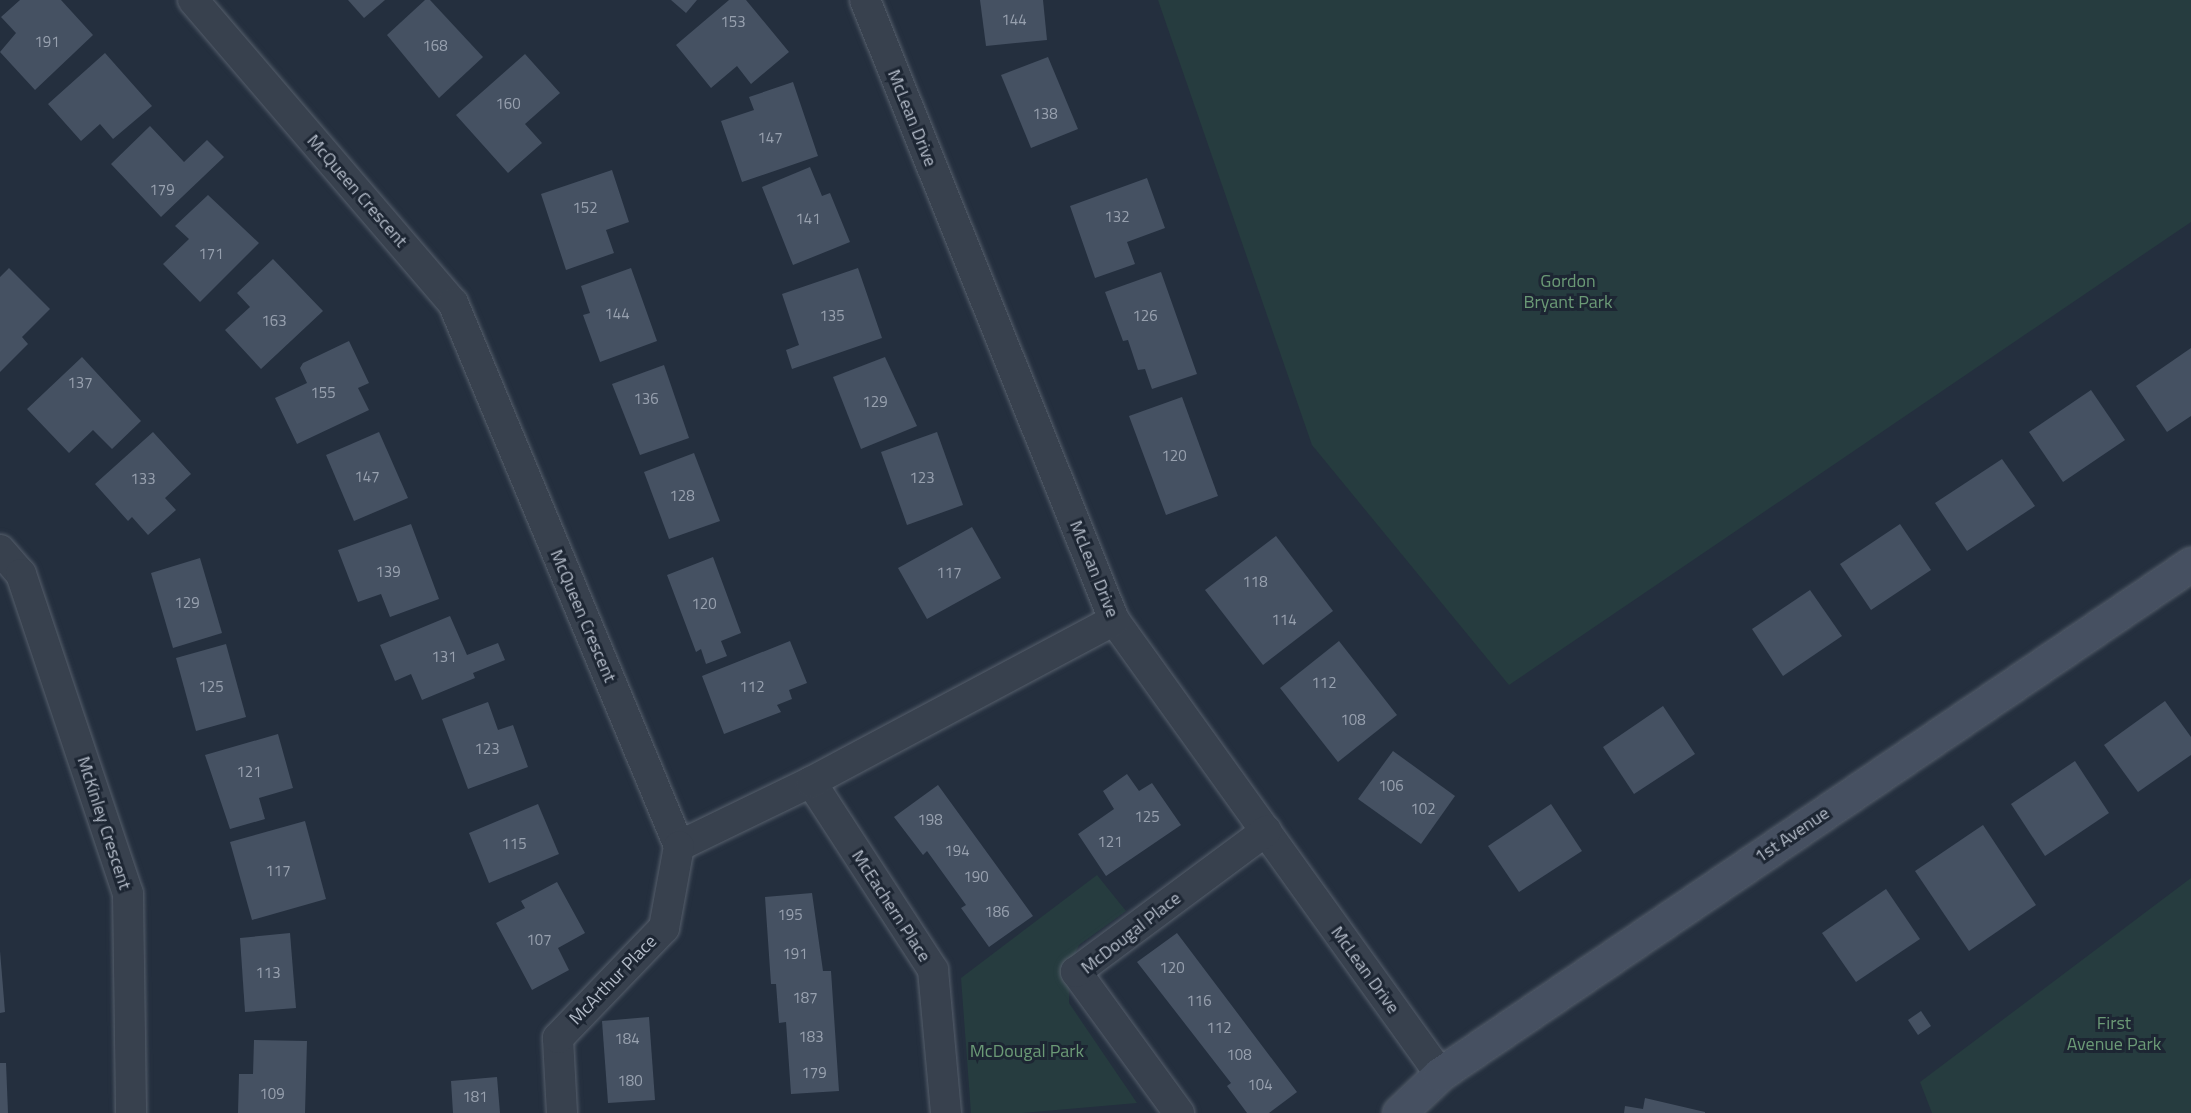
<!DOCTYPE html>
<style>
body{margin:0}
#map{position:relative;width:2191px;height:1113px;overflow:hidden;background:#242f3e;font-family:"Titillium Web",sans-serif}
div>[style]{position:absolute}
.green>*{inset:0;background:#263c3f}
.building>*{inset:0;background:#455162}
.roads{filter:drop-shadow(0 0 2px #565f6c) drop-shadow(0 0 2px #565f6c)}
.street>*{height:30px;margin:-15px;padding:0 15px;transform-origin:15px;border-radius:15px;background:#38414e}
.secondary>*{height:33px;margin:-16.5px;padding:0 16.5px;transform-origin:16.5px;border-radius:16.5px;background:#465061}
span{translate:-50% -50%;white-space:nowrap;text-align:center;line-height:1.15;-webkit-text-stroke:6px #1d2633;paint-order:stroke}
.number-label{font-size:15px;color:#98a1af}
.number-label span{-webkit-text-stroke-width:0}
.street-label{font-size:18px;color:#b4bcc9}
.park-label{font-size:18px;color:#6b9a76}
</style>
<div id="map">
<div class="green">
<div style="clip-path:polygon(1158px 0,2191px 0,2191px 222px,1509px 685px,1312px 445px)"></div>
<div style="clip-path:polygon(1097px 875px,1126px 911px,1079px 945px,1070px 965px,1069px 1003px,1137px 1103px,1022px 1113px,971px 1113px,961px 978px)"></div>
<div style="clip-path:polygon(2191px 878px,2191px 1113px,1932px 1113px,1920px 1082px)"></div>
</div>
<div class="building">
<div style="clip-path:polygon(20px 0,61px 0,93px 35px,35px 90px,0 52px,16px 33px,1px 17px)"></div>
<div style="clip-path:polygon(348px 0,385px 0,364px 18px)"></div>
<div style="clip-path:polygon(425px 0,430px 0,483px 57px,439px 98px,387px 35px)"></div>
<div style="clip-path:polygon(671px 0,697px 0,686px 13px)"></div>
<div style="clip-path:polygon(729px 0,746px 0,789px 52px,751px 84px,737px 66px,711px 88px,676px 45px)"></div>
<div style="clip-path:polygon(980px 0,1043px 0,1047px 40px,986px 46px)"></div>
<div style="clip-path:polygon(105px 53px,152px 106px,113px 139px,100px 124px,81px 141px,48px 104px)"></div>
<div style="clip-path:polygon(525px 54px,560px 93px,525px 124px,542px 143px,508px 173px,456px 115px)"></div>
<div style="clip-path:polygon(1048px 57px,1078px 129px,1031px 148px,1001px 75px)"></div>
<div style="clip-path:polygon(793px 82px,818px 156px,742px 182px,721px 121px,754px 110px,749px 97px)"></div>
<div style="clip-path:polygon(150px 126px,184px 162px,207px 140px,224px 157px,161px 217px,111px 164px)"></div>
<div style="clip-path:polygon(810px 167px,822px 196px,830px 193px,850px 242px,793px 265px,762px 187px)"></div>
<div style="clip-path:polygon(612px 170px,629px 222px,606px 230px,614px 253px,566px 270px,541px 194px)"></div>
<div style="clip-path:polygon(1147px 178px,1165px 228px,1127px 242px,1135px 264px,1095px 278px,1070px 206px)"></div>
<div style="clip-path:polygon(208px 195px,259px 243px,200px 302px,163px 264px,189px 239px,175px 226px)"></div>
<div style="clip-path:polygon(273px 259px,323px 311px,261px 369px,225px 330px,250px 307px,237px 293px)"></div>
<div style="clip-path:polygon(9px 268px,50px 309px,22px 337px,28px 344px,0 372px,0 277px)"></div>
<div style="clip-path:polygon(631px 268px,657px 341px,600px 362px,583px 315px,590px 313px,581px 286px)"></div>
<div style="clip-path:polygon(858px 268px,882px 338px,792px 369px,786px 350px,799px 345px,782px 294px)"></div>
<div style="clip-path:polygon(1161px 272px,1197px 374px,1152px 389px,1145px 369px,1138px 370px,1128px 340px,1123px 341px,1105px 292px)"></div>
<div style="clip-path:polygon(349px 341px,369px 383px,358px 388px,369px 410px,297px 444px,275px 398px,307px 383px,300px 368px,303px 363px)"></div>
<div style="clip-path:polygon(2191px 348px,2191px 416px,2167px 432px,2136px 386px)"></div>
<div style="clip-path:polygon(82px 357px,141px 421px,112px 449px,93px 430px,69px 453px,27px 409px)"></div>
<div style="clip-path:polygon(885px 357px,917px 426px,861px 449px,833px 377px)"></div>
<div style="clip-path:polygon(664px 365px,689px 438px,640px 455px,612px 384px)"></div>
<div style="clip-path:polygon(2091px 390px,2125px 440px,2063px 482px,2029px 432px)"></div>
<div style="clip-path:polygon(1182px 397px,1218px 496px,1166px 515px,1129px 416px)"></div>
<div style="clip-path:polygon(153px 432px,191px 474px,165px 498px,176px 510px,148px 535px,132px 517px,128px 521px,95px 484px)"></div>
<div style="clip-path:polygon(379px 432px,408px 498px,354px 521px,326px 455px)"></div>
<div style="clip-path:polygon(937px 432px,963px 505px,907px 525px,881px 452px)"></div>
<div style="clip-path:polygon(694px 453px,720px 521px,669px 539px,644px 472px)"></div>
<div style="clip-path:polygon(2002px 459px,2035px 506px,1967px 551px,1935px 503px)"></div>
<div style="clip-path:polygon(411px 524px,439px 599px,390px 617px,381px 594px,358px 602px,338px 550px)"></div>
<div style="clip-path:polygon(1900px 524px,1931px 570px,1871px 610px,1840px 564px)"></div>
<div style="clip-path:polygon(972px 527px,1001px 578px,927px 619px,898px 568px)"></div>
<div style="clip-path:polygon(1276px 536px,1333px 611px,1263px 665px,1205px 590px)"></div>
<div style="clip-path:polygon(713px 557px,741px 633px,721px 641px,727px 656px,706px 664px,701px 649px,696px 652px,667px 575px)"></div>
<div style="clip-path:polygon(200px 558px,222px 633px,173px 648px,151px 573px)"></div>
<div style="clip-path:polygon(1810px 590px,1842px 636px,1783px 676px,1752px 629px)"></div>
<div style="clip-path:polygon(450px 616px,467px 655px,498px 643px,505px 660px,473px 673px,475px 678px,422px 700px,411px 674px,395px 681px,380px 645px)"></div>
<div style="clip-path:polygon(790px 641px,807px 683px,789px 690px,792px 699px,777px 705px,781px 712px,724px 734px,702px 676px)"></div>
<div style="clip-path:polygon(1339px 641px,1397px 715px,1338px 762px,1280px 688px)"></div>
<div style="clip-path:polygon(226px 644px,246px 717px,196px 731px,176px 658px)"></div>
<div style="clip-path:polygon(2165px 701px,2191px 737px,2191px 755px,2138px 792px,2104px 745px)"></div>
<div style="clip-path:polygon(488px 702px,498px 730px,513px 725px,528px 767px,468px 789px,442px 719px)"></div>
<div style="clip-path:polygon(1663px 706px,1695px 754px,1634px 794px,1603px 747px)"></div>
<div style="clip-path:polygon(278px 734px,293px 788px,259px 798px,265px 819px,230px 829px,205px 755px)"></div>
<div style="clip-path:polygon(1393px 751px,1455px 796px,1421px 844px,1358px 799px)"></div>
<div style="clip-path:polygon(2075px 761px,2109px 813px,2045px 856px,2011px 804px)"></div>
<div style="clip-path:polygon(1127px 774px,1139px 791px,1152px 783px,1181px 825px,1106px 876px,1078px 834px,1114px 809px,1103px 791px)"></div>
<div style="clip-path:polygon(938px 785px,1033px 916px,989px 947px,961px 908px,966px 905px,927px 851px,923px 855px,894px 817px)"></div>
<div style="clip-path:polygon(538px 804px,559px 854px,489px 883px,469px 833px)"></div>
<div style="clip-path:polygon(1551px 804px,1582px 851px,1519px 892px,1488px 846px)"></div>
<div style="clip-path:polygon(305px 821px,326px 899px,252px 920px,230px 842px)"></div>
<div style="clip-path:polygon(1983px 825px,2036px 905px,1969px 951px,1915px 871px)"></div>
<div style="clip-path:polygon(557px 882px,585px 933px,558px 948px,569px 970px,532px 990px,496px 923px,525px 908px,521px 901px)"></div>
<div style="clip-path:polygon(1886px 889px,1920px 939px,1856px 982px,1822px 933px)"></div>
<div style="clip-path:polygon(812px 893px,823px 971px,831px 971px,839px 1091px,791px 1094px,786px 1022px,779px 1023px,776px 984px,771px 984px,765px 897px)"></div>
<div style="clip-path:polygon(290px 933px,296px 1008px,245px 1012px,240px 938px)"></div>
<div style="clip-path:polygon(1177px 933px,1297px 1092px,1269px 1113px,1247px 1113px,1227px 1086px,1231px 1083px,1137px 962px)"></div>
<div style="clip-path:polygon(0 951px,5px 1012px,0 1013px)"></div>
<div style="clip-path:polygon(1921px 1011px,1931px 1026px,1918px 1035px,1908px 1020px)"></div>
<div style="clip-path:polygon(649px 1017px,655px 1100px,608px 1103px,602px 1021px)"></div>
<div style="clip-path:polygon(254px 1040px,307px 1041px,305px 1113px,238px 1113px,239px 1074px,253px 1074px)"></div>
<div style="clip-path:polygon(0 1063px,6px 1063px,8px 1113px,0 1113px)"></div>
<div style="clip-path:polygon(497px 1077px,500px 1113px,453px 1113px,451px 1081px)"></div>
<div style="clip-path:polygon(1645px 1098px,1705px 1112px,1705px 1113px,1624px 1113px,1625px 1106px,1643px 1109px)"></div>
</div>
<div class="roads">
<div class="street">
<div style="left:193px;top:0;width:399px;rotate:49.4deg"></div>
<div style="left:453px;top:303px;width:588px;rotate:67.4deg"></div>
<div style="left:865px;top:0;width:668px;rotate:68.12deg"></div>
<div style="left:1114px;top:620px;width:559px;rotate:54.32deg"></div>
<div style="left:0;top:550px;width:32px;rotate:49deg"></div>
<div style="left:21px;top:574px;width:337px;rotate:71.5deg"></div>
<div style="left:128px;top:894px;width:219px;rotate:89.2deg"></div>
<div style="left:811px;top:782px;width:224px;rotate:57deg"></div>
<div style="left:933px;top:970px;width:144px;rotate:84.8deg"></div>
<div style="left:679px;top:846px;width:147px;rotate:-25.9deg"></div>
<div style="left:811px;top:782px;width:344px;rotate:-28.1deg"></div>
<div style="left:562px;top:1113px;width:75px;rotate:-93.1deg"></div>
<div style="left:558px;top:1038px;width:153px;rotate:-46.1deg"></div>
<div style="left:664px;top:928px;width:83px;rotate:-79.6deg"></div>
<div style="left:1179px;top:1113px;width:175px;rotate:-126.1deg"></div>
<div style="left:1076px;top:972px;width:237px;rotate:-36.6deg"></div>
</div>
<div class="secondary">
<div style="left:1399px;top:1113px;width:57px;rotate:-43.6deg"></div>
<div style="left:1440px;top:1074px;width:908px;rotate:-34.18deg"></div>
</div>
</div>
<div class="number-label">
<span style="left:1014px;top:20px">144</span>
<span style="left:733px;top:22px">153</span>
<span style="left:47px;top:42px">191</span>
<span style="left:435px;top:46px">168</span>
<span style="left:508px;top:104px">160</span>
<span style="left:1045px;top:114px">138</span>
<span style="left:770px;top:138px">147</span>
<span style="left:162px;top:190px">179</span>
<span style="left:585px;top:208px">152</span>
<span style="left:1117px;top:217px">132</span>
<span style="left:808px;top:219px">141</span>
<span style="left:211px;top:254px">171</span>
<span style="left:617px;top:314px">144</span>
<span style="left:832px;top:316px">135</span>
<span style="left:1145px;top:316px">126</span>
<span style="left:274px;top:321px">163</span>
<span style="left:80px;top:383px">137</span>
<span style="left:323px;top:393px">155</span>
<span style="left:646px;top:399px">136</span>
<span style="left:875px;top:402px">129</span>
<span style="left:1174px;top:456px">120</span>
<span style="left:367px;top:477px">147</span>
<span style="left:922px;top:478px">123</span>
<span style="left:143px;top:479px">133</span>
<span style="left:682px;top:496px">128</span>
<span style="left:388px;top:572px">139</span>
<span style="left:949px;top:573px">117</span>
<span style="left:1255px;top:582px">118</span>
<span style="left:187px;top:603px">129</span>
<span style="left:704px;top:604px">120</span>
<span style="left:1284px;top:620px">114</span>
<span style="left:444px;top:657px">131</span>
<span style="left:1324px;top:683px">112</span>
<span style="left:211px;top:687px">125</span>
<span style="left:752px;top:687px">112</span>
<span style="left:1353px;top:720px">108</span>
<span style="left:487px;top:749px">123</span>
<span style="left:249px;top:772px">121</span>
<span style="left:1391px;top:786px">106</span>
<span style="left:1423px;top:809px">102</span>
<span style="left:1147px;top:817px">125</span>
<span style="left:930px;top:820px">198</span>
<span style="left:1110px;top:842px">121</span>
<span style="left:514px;top:844px">115</span>
<span style="left:957px;top:851px">194</span>
<span style="left:278px;top:871px">117</span>
<span style="left:976px;top:877px">190</span>
<span style="left:997px;top:912px">186</span>
<span style="left:790px;top:915px">195</span>
<span style="left:539px;top:940px">107</span>
<span style="left:795px;top:954px">191</span>
<span style="left:1172px;top:968px">120</span>
<span style="left:268px;top:973px">113</span>
<span style="left:805px;top:998px">187</span>
<span style="left:1199px;top:1001px">116</span>
<span style="left:1219px;top:1028px">112</span>
<span style="left:811px;top:1037px">183</span>
<span style="left:627px;top:1039px">184</span>
<span style="left:1239px;top:1055px">108</span>
<span style="left:814px;top:1073px">179</span>
<span style="left:630px;top:1081px">180</span>
<span style="left:1260px;top:1085px">104</span>
<span style="left:272px;top:1094px">109</span>
<span style="left:475px;top:1097px">181</span>
</div>
<div class="street-label">
<span style="left:912px;top:118px;rotate:68deg">McLean Drive</span>
<span style="left:357px;top:191px;rotate:49deg">McQueen Crescent</span>
<span style="left:1094px;top:569px;rotate:68deg">McLean Drive</span>
<span style="left:583px;top:616px;rotate:67deg">McQueen Crescent</span>
<span style="left:104px;top:823px;rotate:72deg">McKinley Crescent</span>
<span style="left:1792px;top:835px;rotate:-34deg">1st Avenue</span>
<span style="left:891px;top:906px;rotate:57deg">McEachern Place</span>
<span style="left:1131px;top:933px;rotate:-38deg">McDougal Place</span>
<span style="left:1365px;top:970px;rotate:54deg">McLean Drive</span>
<span style="left:613px;top:980px;rotate:-46deg">McArthur Place</span>
</div>
<div class="park-label">
<span style="left:1568px;top:292px">Gordon<br>Bryant Park</span>
<span style="left:2114px;top:1034px">First<br>Avenue Park</span>
<span style="left:1027px;top:1051px">McDougal Park</span>
</div>
</div>
